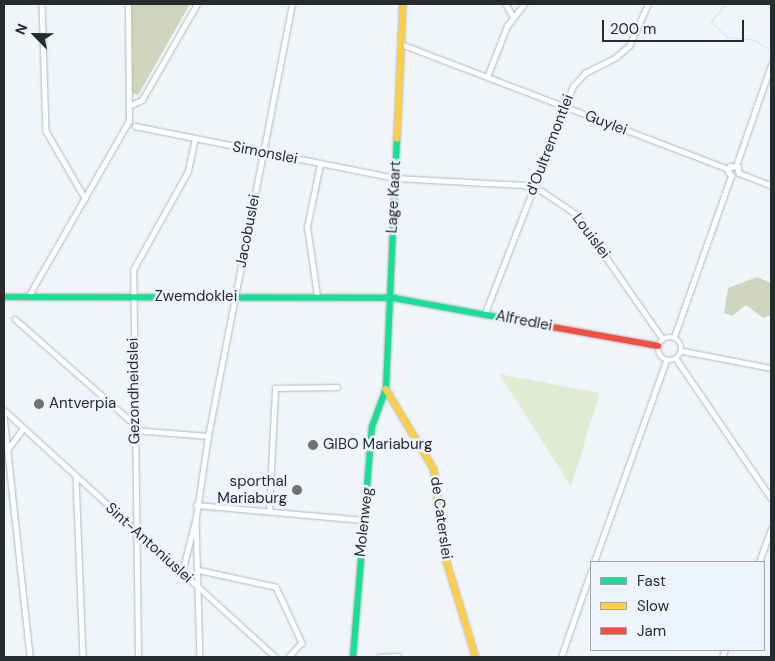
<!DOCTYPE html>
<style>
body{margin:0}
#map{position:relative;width:775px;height:661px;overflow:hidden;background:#f0f5fa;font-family:"DM Sans",sans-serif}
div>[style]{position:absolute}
.green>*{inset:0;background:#e3ead2}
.forest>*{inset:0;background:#d0d6be}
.stream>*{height:1px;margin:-0.5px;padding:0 0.5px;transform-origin:0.5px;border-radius:0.5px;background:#bdeaf3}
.roads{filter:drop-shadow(0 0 1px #b5b8bc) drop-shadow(0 0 1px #b5b8bc)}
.street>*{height:4.5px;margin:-2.25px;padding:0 2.25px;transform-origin:2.25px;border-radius:2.25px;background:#fdfefe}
.street>.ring{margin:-2.25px;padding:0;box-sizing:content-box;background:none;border:4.5px solid #fdfefe;border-radius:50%}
.fast>*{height:5.5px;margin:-2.75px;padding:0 2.75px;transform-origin:2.75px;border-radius:2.75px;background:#16e098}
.slow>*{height:5.5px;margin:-2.75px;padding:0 2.75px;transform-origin:2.75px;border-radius:2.75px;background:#ffcf43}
.jam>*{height:5.5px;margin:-2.75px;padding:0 2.75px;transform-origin:2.75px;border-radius:2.75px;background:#f24e42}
.dots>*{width:14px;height:14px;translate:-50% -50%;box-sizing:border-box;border:2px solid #edf4fd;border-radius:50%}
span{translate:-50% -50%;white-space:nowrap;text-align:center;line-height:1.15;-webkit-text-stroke:5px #edf4fd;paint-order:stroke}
.street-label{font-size:15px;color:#282b2e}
.poi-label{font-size:15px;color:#282b2e}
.left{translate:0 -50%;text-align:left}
.right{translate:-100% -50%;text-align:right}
.frame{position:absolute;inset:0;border:5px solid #282b2e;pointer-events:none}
.legend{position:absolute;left:590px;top:561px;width:175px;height:90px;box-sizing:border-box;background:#edf4fd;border:1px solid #9ea4aa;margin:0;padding:6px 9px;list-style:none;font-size:15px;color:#282b2e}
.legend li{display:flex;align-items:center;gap:10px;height:25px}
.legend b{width:25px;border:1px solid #9ea4aa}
.north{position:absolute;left:10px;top:10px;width:50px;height:50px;-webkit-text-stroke:4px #edf4fd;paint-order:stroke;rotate:293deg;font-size:14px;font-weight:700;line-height:20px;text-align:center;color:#282b2e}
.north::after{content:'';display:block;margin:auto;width:18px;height:22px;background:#282b2e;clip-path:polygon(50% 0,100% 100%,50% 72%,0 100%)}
.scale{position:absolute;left:602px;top:20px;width:142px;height:22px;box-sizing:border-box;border:2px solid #282b2e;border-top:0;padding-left:6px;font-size:15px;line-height:18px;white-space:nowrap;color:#282b2e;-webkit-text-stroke:4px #edf4fd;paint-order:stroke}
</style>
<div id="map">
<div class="green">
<div style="clip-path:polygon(499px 374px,600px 393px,571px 486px)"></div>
</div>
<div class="forest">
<div style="clip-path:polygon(131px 4px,190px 4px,138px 95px,132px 93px)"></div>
<div style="clip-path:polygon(757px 277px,771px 283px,771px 315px,763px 318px,746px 305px,732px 316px,724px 313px,728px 288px)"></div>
</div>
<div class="stream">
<div style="left:725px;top:4px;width:23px;rotate:128deg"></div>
<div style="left:711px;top:22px;width:22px;rotate:43deg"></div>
<div style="left:727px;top:37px;width:27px;rotate:6deg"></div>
<div style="left:754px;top:40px;width:17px;rotate:31deg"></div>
</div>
<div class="roads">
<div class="street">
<div style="left:42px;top:4px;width:127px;rotate:88.2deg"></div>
<div style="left:46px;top:131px;width:78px;rotate:59.8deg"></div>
<div style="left:506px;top:4px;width:14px;rotate:60deg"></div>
<div style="left:401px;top:44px;width:350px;rotate:20.9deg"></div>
<div style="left:487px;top:77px;width:55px;rotate:-68.6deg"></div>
<div style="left:507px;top:26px;width:28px;rotate:-52deg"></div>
<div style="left:129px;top:106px;width:14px;rotate:-25deg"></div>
<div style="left:142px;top:100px;width:111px;rotate:-60.2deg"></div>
<div style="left:135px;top:126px;width:265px;rotate:11.3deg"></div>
<div style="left:395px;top:178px;width:128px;rotate:3.1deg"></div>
<div style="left:523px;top:185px;width:20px;rotate:18deg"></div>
<div style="left:542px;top:191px;width:41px;rotate:34.1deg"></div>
<div style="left:576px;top:214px;width:152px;rotate:55.2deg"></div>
<div style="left:736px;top:166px;width:107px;rotate:-70.9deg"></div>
<div style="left:739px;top:173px;width:34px;rotate:21deg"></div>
<div style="left:731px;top:176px;width:5px;rotate:-127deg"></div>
<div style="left:728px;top:172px;width:6px;rotate:-72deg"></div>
<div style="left:730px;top:166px;width:8px;rotate:7deg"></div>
<div style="left:738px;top:167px;width:6px;rotate:81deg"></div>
<div style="left:317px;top:296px;width:70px;rotate:-98.2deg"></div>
<div style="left:307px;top:227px;width:64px;rotate:-78.3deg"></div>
<div style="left:28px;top:297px;width:203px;rotate:-60.2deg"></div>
<div style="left:129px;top:121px;width:117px;rotate:-90.5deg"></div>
<div style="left:485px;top:313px;width:243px;rotate:-68.8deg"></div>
<div style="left:573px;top:86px;width:18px;rotate:-47deg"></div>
<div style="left:585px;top:73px;width:35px;rotate:-27deg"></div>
<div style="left:616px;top:57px;width:17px;rotate:-40deg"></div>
<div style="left:629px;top:46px;width:46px;rotate:-65.7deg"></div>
<div style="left:15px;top:319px;width:159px;rotate:41.4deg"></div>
<div class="ring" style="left:658px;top:337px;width:19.5px;height:19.5px"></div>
<div style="left:674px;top:337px;width:171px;rotate:-70.5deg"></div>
<div style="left:683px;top:351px;width:90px;rotate:10.9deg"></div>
<div style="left:677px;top:360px;width:167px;rotate:55.7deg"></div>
<div style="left:4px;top:410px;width:367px;rotate:42.3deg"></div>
<div style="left:4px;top:416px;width:242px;rotate:83.8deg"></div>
<div style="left:134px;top:430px;width:74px;rotate:4.6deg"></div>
<div style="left:8px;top:449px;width:26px;rotate:-54deg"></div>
<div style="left:76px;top:476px;width:181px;rotate:87.8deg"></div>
<div style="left:196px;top:505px;width:168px;rotate:5.1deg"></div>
<div style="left:269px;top:512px;width:124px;rotate:-87.2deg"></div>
<div style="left:275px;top:388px;width:62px;rotate:-0.9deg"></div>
<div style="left:196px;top:518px;width:139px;rotate:88.4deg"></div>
<div style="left:594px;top:562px;width:214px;rotate:-70.3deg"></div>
<div style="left:759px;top:562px;width:35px;rotate:-70deg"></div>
<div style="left:199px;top:570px;width:79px;rotate:12.4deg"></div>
<div style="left:276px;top:587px;width:62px;rotate:65.1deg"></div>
<div style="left:302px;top:643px;width:19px;rotate:133deg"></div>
<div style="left:182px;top:572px;width:57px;rotate:-75.7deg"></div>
<div style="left:196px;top:517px;width:82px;rotate:-81.6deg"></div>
<div style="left:208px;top:436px;width:440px;rotate:-79deg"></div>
<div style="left:138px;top:657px;width:387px;rotate:-90.7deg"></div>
<div style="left:133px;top:270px;width:113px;rotate:-60.9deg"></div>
<div style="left:188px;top:171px;width:33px;rotate:-78deg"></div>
<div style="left:379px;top:657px;width:19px;rotate:-3deg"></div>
<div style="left:561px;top:657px;width:91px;rotate:-70.8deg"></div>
<div style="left:722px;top:657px;width:8px;rotate:-67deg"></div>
</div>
<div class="fast">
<div style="left:4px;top:297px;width:390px;rotate:0.1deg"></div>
<div style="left:394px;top:298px;width:144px;rotate:10.4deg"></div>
<div style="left:353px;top:657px;width:231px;rotate:-85.3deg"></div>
<div style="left:372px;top:427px;width:40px;rotate:-69.8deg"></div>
<div style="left:386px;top:389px;width:250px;rotate:-87.5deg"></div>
</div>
<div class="slow">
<div style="left:397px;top:139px;width:135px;rotate:-87.5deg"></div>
<div style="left:386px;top:389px;width:93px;rotate:59deg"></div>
<div style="left:434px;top:469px;width:94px;rotate:82deg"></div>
<div style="left:447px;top:562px;width:99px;rotate:73deg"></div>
</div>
<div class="jam">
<div style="left:536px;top:324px;width:124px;rotate:10.2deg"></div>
</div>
</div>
<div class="dots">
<div style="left:39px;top:404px;background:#6e7275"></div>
<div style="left:313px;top:445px;background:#6e7275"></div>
<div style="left:297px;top:490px;background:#6e7275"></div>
</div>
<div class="street-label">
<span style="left:606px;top:123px;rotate:21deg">Guylei</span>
<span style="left:550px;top:145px;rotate:-69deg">d'Oultremontlei</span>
<span style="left:265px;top:153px;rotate:11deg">Simonslei</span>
<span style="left:394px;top:197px;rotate:-87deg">Lage Kaart</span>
<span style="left:248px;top:231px;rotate:-79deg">Jacobuslei</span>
<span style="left:591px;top:236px;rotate:53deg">Louislei</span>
<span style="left:196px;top:297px">Zwemdoklei</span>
<span style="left:524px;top:321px;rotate:11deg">Alfredlei</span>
<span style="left:134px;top:391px;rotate:-91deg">Gezondheidslei</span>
<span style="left:441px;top:518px;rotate:82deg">de Caterslei</span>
<span style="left:364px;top:522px;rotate:-84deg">Molenweg</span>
<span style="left:149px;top:543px;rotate:42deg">Sint-Antoniuslei</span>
</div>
<div class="poi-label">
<span class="left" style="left:49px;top:404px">Antverpia</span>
<span class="left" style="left:323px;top:445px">GIBO Mariaburg</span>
<span class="right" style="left:287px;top:490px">sporthal<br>Mariaburg</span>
</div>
<div class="frame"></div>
<ul class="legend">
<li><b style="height:6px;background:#16e098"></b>Fast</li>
<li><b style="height:6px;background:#ffcf43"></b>Slow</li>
<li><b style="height:6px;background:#f24e42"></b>Jam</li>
</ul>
<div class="north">N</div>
<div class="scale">200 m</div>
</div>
